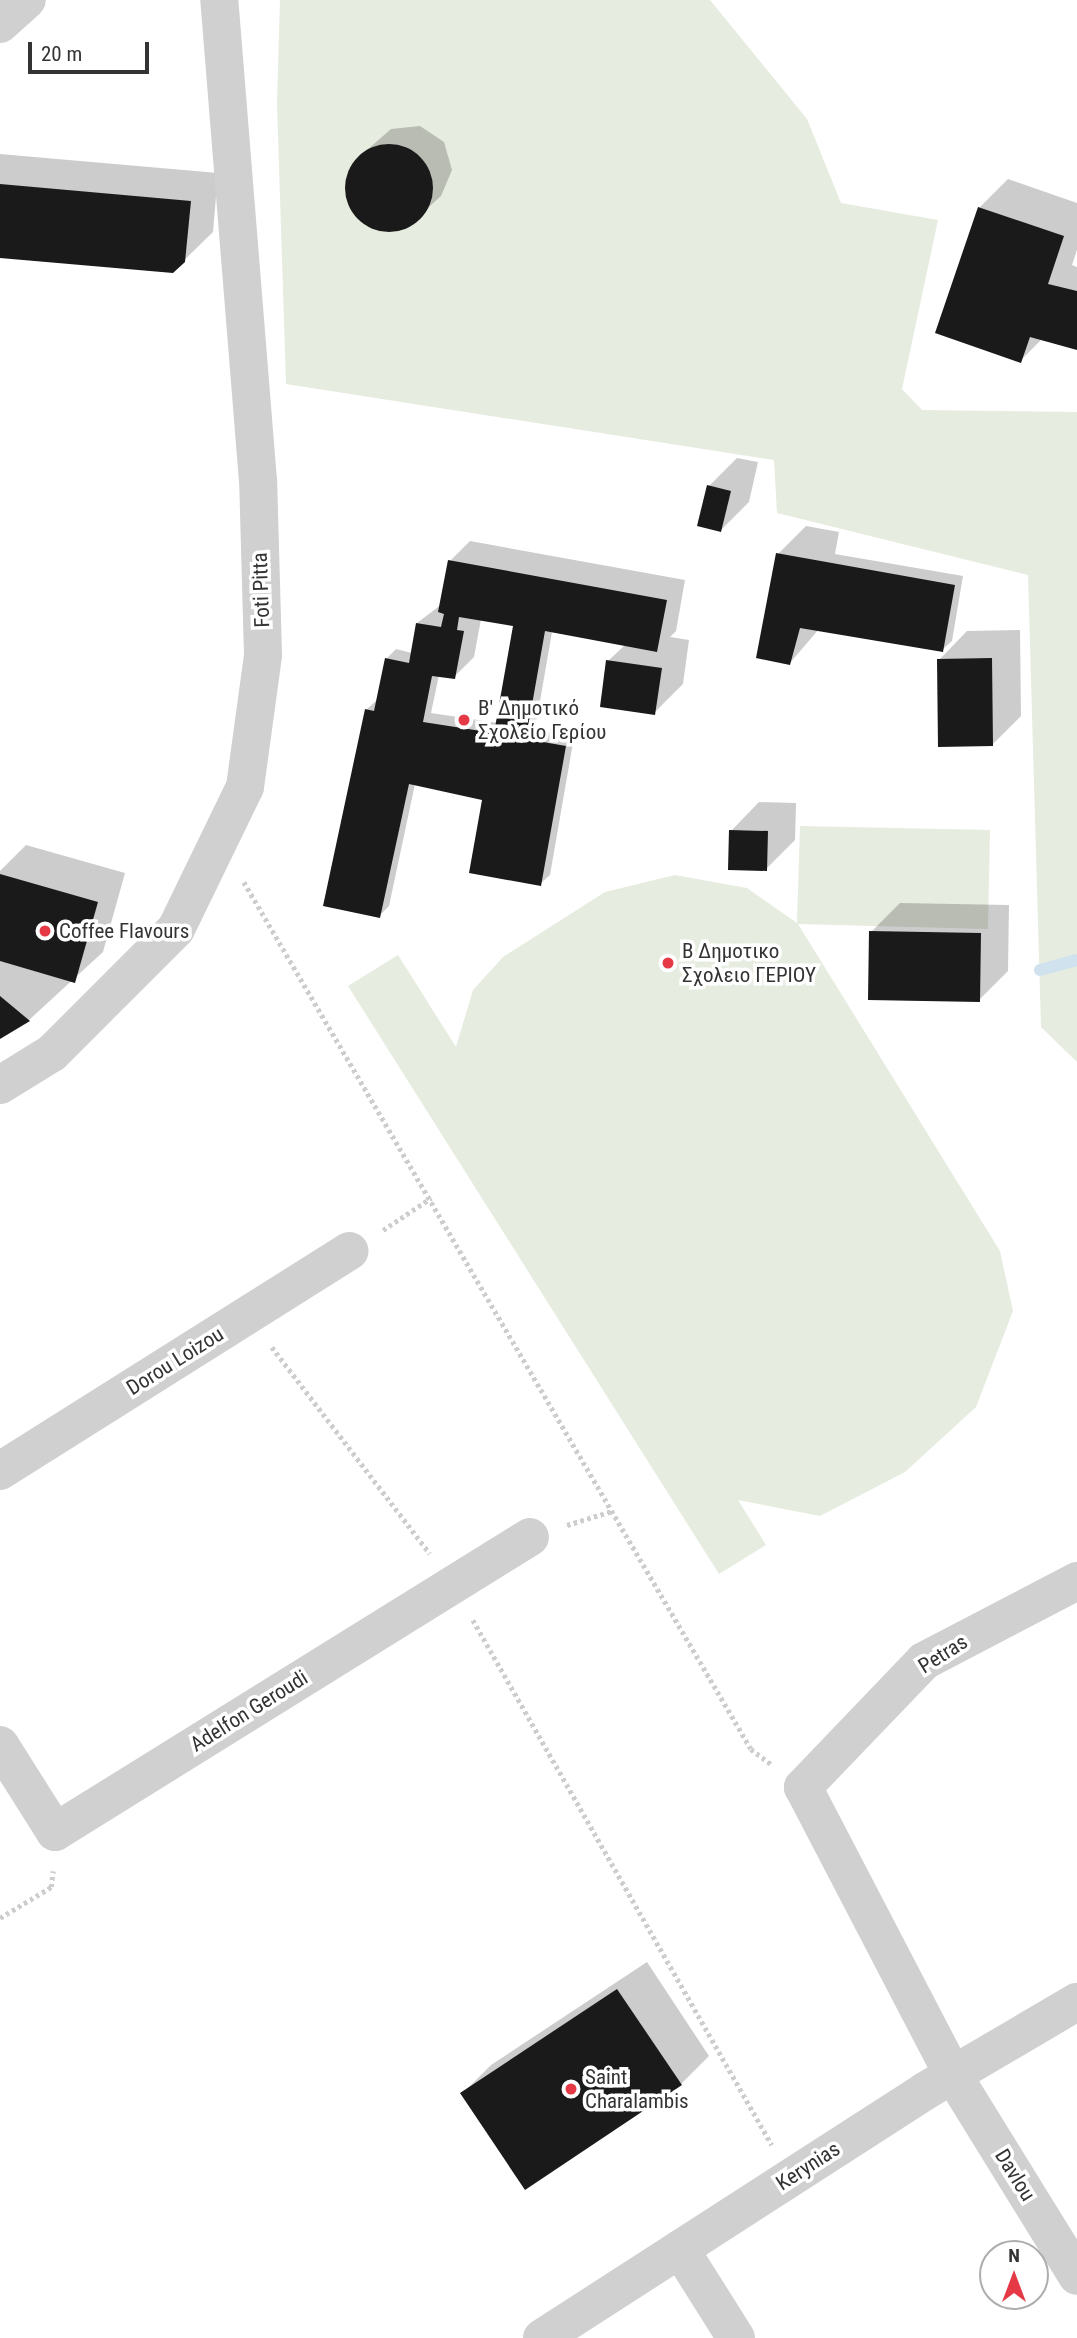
<!DOCTYPE html>
<meta charset="utf-8">
<style>
body{margin:0}
#map{position:relative;width:1077px;height:2338px;overflow:hidden;background:#fff;font-family:"Roboto Condensed",sans-serif}
div>[style]{position:absolute}
.green>*{inset:0;background:#e6ecdf}
.shadow>*{inset:0;background:#0003}
.stream>*{height:12px;margin:-6px;padding:0 6px;transform-origin:6px;border-radius:6px;background:#cfe2ee}
.building>*{inset:0;background:#1a1a1a}
.round{border-radius:50%}
.path>*{height:4.5px;margin-top:-2.25px;transform-origin:0;background:repeating-linear-gradient(90deg,#cdcdcd 0 3.5px,transparent 0 7px)}
.minor>*{height:38px;margin:-19px;padding:0 19px;transform-origin:19px;border-radius:19px;background:#d0d0d0}
.dots>*{width:19px;height:19px;translate:-50% -50%;box-sizing:border-box;border:4px solid #fff;border-radius:50%}
span{translate:-50% -50%;white-space:nowrap;text-align:center;line-height:1.15;-webkit-text-stroke:7px #fff;paint-order:stroke}
.street-label{font-size:21px;color:#333}
.poi-label{font-size:21px;color:#333}
.left{translate:0 -50%;text-align:left}
.north{position:absolute;left:979px;top:2240px;width:70px;height:70px;box-sizing:border-box;background:#fff;border:2px solid #adadad;border-radius:50%;rotate:0deg;font-size:19px;font-weight:700;line-height:28px;text-align:center;color:#333}
.north::after{content:'';display:block;margin:auto;width:24px;height:32px;background:#e63946;clip-path:polygon(50% 0,100% 100%,50% 72%,0 100%)}
.scale{position:absolute;left:28px;top:42px;width:121px;height:32px;box-sizing:border-box;border:4px solid #333;border-top:0;padding-left:9px;font-size:21px;line-height:24px;white-space:nowrap;color:#333;-webkit-text-stroke:5px #fff;paint-order:stroke}
</style>
<div id="map">
<div class="green">
<div style="clip-path:polygon(280px 0,710px 0,807px 119px,841px 203px,938px 220px,902px 389px,922px 410px,1077px 412px,1077px 1062px,1041px 1027px,1028px 575px,777px 513px,774px 460px,286px 384px,277px 103px)"></div>
<div style="clip-path:polygon(800px 826px,990px 830px,988px 929px,798px 924px,1000px 1251px,1013px 1311px,976px 1407px,905px 1472px,820px 1516px,738px 1500px,766px 1545px,719px 1574px,348px 986px,398px 955px,456px 1047px,473px 990px,503px 957px,605px 892px,675px 875px,747px 888px,797px 923px)"></div>
</div>
<div class="shadow">
<div style="clip-path:polygon(420px 126px,444px 142px,452px 170px,441px 196px,409px 225px,383px 230px,359px 218px,347px 195px,347px 182px,359px 157px,391px 129px)"></div>
<div style="clip-path:polygon(0 154px,218px 173px,213px 232px,172px 272px,0 257px)"></div>
<div style="clip-path:polygon(1008px 179px,1077px 203px,1077px 250px,1072px 265px,1077px 267px,1077px 348px,1042px 339px,1020px 361px,979px 208px)"></div>
<div style="clip-path:polygon(737px 458px,758px 462px,749px 502px,721px 530px,709px 486px)"></div>
<div style="clip-path:polygon(806px 526px,839px 532px,835px 554px,963px 576px,952px 641px,942px 650px,819px 629px,790px 663px,778px 554px)"></div>
<div style="clip-path:polygon(evenodd,470px 541px,685px 580px,676px 631px,670px 637px,689px 640px,683px 684px,654px 713px,608px 661px,625px 645px,552px 632px,535px 730px,574px 737px,550px 875px,540px 884px,484px 799px,415px 784px,389px 906px,379px 916px,367px 709px,377px 700px,386px 659px,396px 649px,412px 653px,417px 623px,442px 604px,450px 561px,470px 541px,481px 619px,515px 625px,498px 723px,431px 713px,439px 675px,454px 677px,474px 657px,481px 619px)"></div>
<div style="clip-path:polygon(1020px 630px,1021px 716px,992px 745px,939px 660px,967px 631px)"></div>
<div style="clip-path:polygon(759px 802px,796px 803px,795px 840px,766px 869px,731px 831px)"></div>
<div style="clip-path:polygon(26px 845px,125px 873px,103px 952px,29px 1020px,0 1037px,0 871px)"></div>
<div style="clip-path:polygon(900px 903px,1009px 905px,1008px 971px,979px 1000px,871px 932px)"></div>
<div style="clip-path:polygon(647px 1962px,709px 2056px,681px 2084px,462px 2094px,491px 2065px)"></div>
</div>
<div class="stream">
<div style="left:1040px;top:970px;width:38px;rotate:-15deg"></div>
</div>
<div class="building">
<div class="round" style="left:345px;top:144px;width:88px;height:88px"></div>
<div style="clip-path:polygon(0 184px,191px 201px,185px 262px,173px 273px,0 258px)"></div>
<div style="clip-path:polygon(978px 207px,1064px 236px,1048px 284px,1077px 291px,1077px 350px,1030px 337px,1021px 363px,935px 333px)"></div>
<div style="clip-path:polygon(707px 485px,731px 491px,721px 532px,697px 526px)"></div>
<div style="clip-path:polygon(776px 553px,955px 585px,943px 652px,800px 628px,790px 665px,756px 658px)"></div>
<div style="clip-path:polygon(evenodd,448px 560px,667px 600px,657px 652px,545px 631px,526px 739px,566px 746px,541px 886px,469px 873px,482px 800px,409px 784px,380px 918px,323px 906px,365px 709px,374px 711px,385px 658px,409px 663px,416px 623px,441px 627px,444px 614px,438px 612px,448px 560px,459px 617px,513px 626px,494px 733px,423px 722px,432px 676px,455px 679px,464px 631px,457px 630px,459px 617px)"></div>
<div style="clip-path:polygon(992px 658px,993px 746px,938px 747px,937px 659px)"></div>
<div style="clip-path:polygon(606px 660px,662px 668px,655px 715px,600px 707px)"></div>
<div style="clip-path:polygon(729px 830px,768px 831px,767px 871px,728px 870px)"></div>
<div style="clip-path:polygon(0 874px,98px 902px,75px 983px,0 961px)"></div>
<div style="clip-path:polygon(869px 931px,981px 933px,980px 1002px,868px 1000px)"></div>
<div style="clip-path:polygon(0 996px,30px 1021px,0 1039px)"></div>
<div style="clip-path:polygon(617px 1989px,682px 2085px,525px 2190px,460px 2093px)"></div>
</div>
<div class="path">
<div style="left:244px;top:882px;width:1004px;rotate:59.68deg"></div>
<div style="left:751px;top:1749px;width:25px;rotate:37deg"></div>
<div style="left:383px;top:1230px;width:58px;rotate:-33.7deg"></div>
<div style="left:272px;top:1347px;width:260px;rotate:52.6deg"></div>
<div style="left:567px;top:1525px;width:47px;rotate:-17.3deg"></div>
<div style="left:473px;top:1620px;width:604px;rotate:60.34deg"></div>
<div style="left:0;top:1918px;width:60px;rotate:-31.3deg"></div>
<div style="left:51px;top:1887px;width:16px;rotate:-83deg"></div>
</div>
<div class="minor">
<div style="left:0;top:24px;width:36px;rotate:-42deg"></div>
<div style="left:0;top:1085px;width:61px;rotate:-31.6deg"></div>
<div style="left:52px;top:1053px;width:175px;rotate:-45deg"></div>
<div style="left:176px;top:929px;width:158px;rotate:-64.1deg"></div>
<div style="left:245px;top:787px;width:133px;rotate:-82.2deg"></div>
<div style="left:263px;top:655px;width:174px;rotate:-91.6deg"></div>
<div style="left:258px;top:481px;width:483px;rotate:-94.6deg"></div>
<div style="left:0;top:1471px;width:413px;rotate:-32.2deg"></div>
<div style="left:1077px;top:1581px;width:173px;rotate:152.4deg"></div>
<div style="left:924px;top:1661px;width:175px;rotate:133.8deg"></div>
<div style="left:803px;top:1787px;width:325px;rotate:62.5deg"></div>
<div style="left:953px;top:2075px;width:236px;rotate:58.3deg"></div>
<div style="left:0;top:1745px;width:103px;rotate:57.7deg"></div>
<div style="left:55px;top:1832px;width:559px;rotate:-31.84deg"></div>
<div style="left:680px;top:2249px;width:105px;rotate:57.8deg"></div>
<div style="left:542px;top:2338px;width:456px;rotate:-32.8deg"></div>
<div style="left:925px;top:2091px;width:176px;rotate:-30.4deg"></div>
</div>
<div class="dots">
<div style="left:464px;top:720px;background:#e63946"></div>
<div style="left:45px;top:931px;background:#e63946"></div>
<div style="left:668px;top:963px;background:#e63946"></div>
<div style="left:571px;top:2089px;background:#e63946"></div>
</div>
<div class="street-label">
<span style="left:261px;top:590px;rotate:-92deg">Foti Pitta</span>
<span style="left:175px;top:1361px;rotate:-32deg">Dorou Loizou</span>
<span style="left:943px;top:1654px;rotate:-32deg">Petras</span>
<span style="left:249px;top:1711px;rotate:-32deg">Adelfon Geroudi</span>
<span style="left:808px;top:2166px;rotate:-33deg">Kerynias</span>
<span style="left:1015px;top:2175px;rotate:58deg">Davlou</span>
</div>
<div class="poi-label">
<span class="left" style="left:478px;top:720px">Β' Δημοτικό<br>Σχολείο Γερίου</span>
<span class="left" style="left:59px;top:931px">Coffee Flavours</span>
<span class="left" style="left:682px;top:963px">Β Δημοτικο<br>Σχολειο ΓΕΡΙΟΥ</span>
<span class="left" style="left:585px;top:2089px">Saint<br>Charalambis</span>
</div>
<div class="north">N</div>
<div class="scale">20 m</div>
</div>
